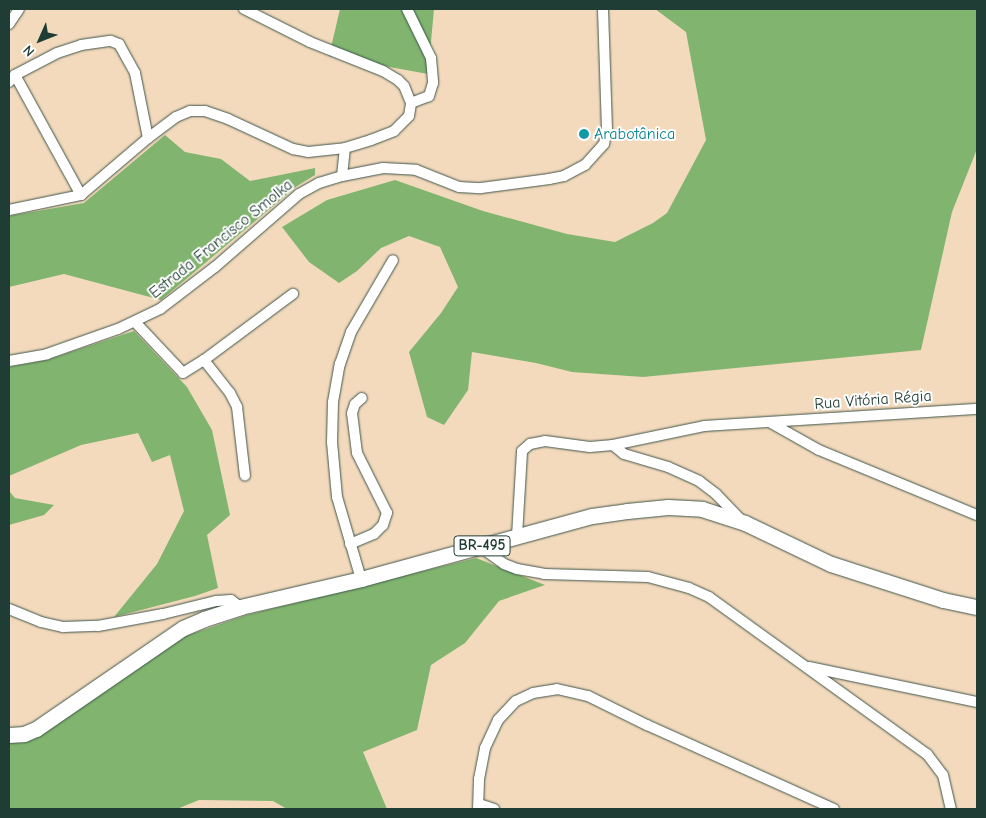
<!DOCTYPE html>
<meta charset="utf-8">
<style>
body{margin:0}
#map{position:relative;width:986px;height:818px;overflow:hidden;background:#f3dabd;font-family:"Comic Neue",sans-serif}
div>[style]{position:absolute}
.forest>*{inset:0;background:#81b56f}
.roads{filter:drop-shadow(0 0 1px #3f5549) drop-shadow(0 0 1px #3f5549)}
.minor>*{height:10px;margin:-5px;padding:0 5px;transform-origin:5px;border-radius:5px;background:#fff}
.primary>*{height:15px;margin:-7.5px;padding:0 7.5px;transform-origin:7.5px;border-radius:7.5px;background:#fff}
.dots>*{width:14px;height:14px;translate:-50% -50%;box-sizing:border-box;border:2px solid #fff;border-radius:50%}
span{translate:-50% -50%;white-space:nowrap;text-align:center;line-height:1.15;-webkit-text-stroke:4px #fff;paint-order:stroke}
.shield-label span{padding:1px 4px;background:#fff;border:1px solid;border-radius:4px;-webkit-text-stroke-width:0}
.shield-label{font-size:15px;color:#1f3d34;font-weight:700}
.culture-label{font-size:16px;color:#0d838f}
.left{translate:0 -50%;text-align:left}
.street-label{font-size:16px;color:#1f3d34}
.frame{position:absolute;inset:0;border:10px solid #1f3d34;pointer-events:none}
.north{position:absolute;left:15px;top:15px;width:50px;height:50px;-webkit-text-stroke:4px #fff;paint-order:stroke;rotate:226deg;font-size:14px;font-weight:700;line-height:20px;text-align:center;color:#1f3d34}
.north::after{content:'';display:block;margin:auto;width:18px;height:22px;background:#1f3d34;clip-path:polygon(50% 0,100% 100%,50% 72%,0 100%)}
</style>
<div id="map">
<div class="forest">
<div style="clip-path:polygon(340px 9px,434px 9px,428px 74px,329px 56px)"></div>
<div style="clip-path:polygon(655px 9px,977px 9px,977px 149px,952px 212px,921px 350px,643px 377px,572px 372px,536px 363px,472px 352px,468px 390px,444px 425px,427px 417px,409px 352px,441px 313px,458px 287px,440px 247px,409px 236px,381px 248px,357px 271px,339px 283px,309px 262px,282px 227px,327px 200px,395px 180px,483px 211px,567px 234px,615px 242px,653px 223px,667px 213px,706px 140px,686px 32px)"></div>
<div style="clip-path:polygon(165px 135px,185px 152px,221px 159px,250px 181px,315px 168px,315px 175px,297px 186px,161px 300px,64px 274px,9px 287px,9px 216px,84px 203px)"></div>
<div style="clip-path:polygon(134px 331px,187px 387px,212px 430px,230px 515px,207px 535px,218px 588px,195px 596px,114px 617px,157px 564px,184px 511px,170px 455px,152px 462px,138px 433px,81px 445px,9px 476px,9px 367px,47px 360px)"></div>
<div style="clip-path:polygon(9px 491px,15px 498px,54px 505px,44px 515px,9px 525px)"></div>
<div style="clip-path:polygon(476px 558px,545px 585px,499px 601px,465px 643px,431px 665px,417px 730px,363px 752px,387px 809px,287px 809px,273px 801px,199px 800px,177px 809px,9px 809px,9px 742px,23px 743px,180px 638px,247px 615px)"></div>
</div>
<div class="roads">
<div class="minor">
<div style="left:407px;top:9px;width:55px;rotate:63.9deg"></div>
<div style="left:431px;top:58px;width:25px;rotate:85deg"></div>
<div style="left:433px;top:83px;width:14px;rotate:107deg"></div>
<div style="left:429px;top:96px;width:19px;rotate:159deg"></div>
<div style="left:9px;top:24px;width:18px;rotate:-56deg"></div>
<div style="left:15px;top:75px;width:137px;rotate:61.2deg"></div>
<div style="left:9px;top:82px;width:9px;rotate:-49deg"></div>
<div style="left:15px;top:75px;width:47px;rotate:-27.6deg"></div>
<div style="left:57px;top:53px;width:25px;rotate:-18deg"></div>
<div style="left:81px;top:45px;width:30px;rotate:-8deg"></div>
<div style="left:111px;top:41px;width:9px;rotate:21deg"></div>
<div style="left:119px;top:44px;width:33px;rotate:61deg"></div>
<div style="left:135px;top:73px;width:66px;rotate:78.7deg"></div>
<div style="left:342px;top:176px;width:28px;rotate:-84deg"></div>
<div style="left:9px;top:210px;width:74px;rotate:-11.8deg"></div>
<div style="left:81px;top:195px;width:88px;rotate:-40.4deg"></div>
<div style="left:148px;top:138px;width:35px;rotate:-37deg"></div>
<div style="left:176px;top:117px;width:15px;rotate:-23deg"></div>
<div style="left:190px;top:111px;width:15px"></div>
<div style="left:205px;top:111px;width:24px;rotate:19deg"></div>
<div style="left:228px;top:119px;width:72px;rotate:24.8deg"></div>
<div style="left:293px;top:149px;width:15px;rotate:11deg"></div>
<div style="left:308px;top:152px;width:37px;rotate:-6deg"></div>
<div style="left:345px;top:148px;width:27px;rotate:-17deg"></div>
<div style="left:371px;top:140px;width:25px;rotate:-21deg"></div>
<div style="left:394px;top:131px;width:21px;rotate:-45deg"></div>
<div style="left:409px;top:116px;width:13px;rotate:-81deg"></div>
<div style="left:411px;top:103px;width:18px;rotate:-112deg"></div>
<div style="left:404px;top:86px;width:8px;rotate:-135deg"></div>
<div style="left:398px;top:80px;width:17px;rotate:-149deg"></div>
<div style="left:383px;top:71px;width:79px;rotate:-158.3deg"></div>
<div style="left:310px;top:42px;width:74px;rotate:-153.4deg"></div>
<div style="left:135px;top:322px;width:70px;rotate:46.7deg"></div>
<div style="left:183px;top:373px;width:25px;rotate:-32deg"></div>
<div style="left:204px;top:360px;width:111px;rotate:-36.6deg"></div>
<div style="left:204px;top:360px;width:42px;rotate:51.8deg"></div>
<div style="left:230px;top:393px;width:16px;rotate:63deg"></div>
<div style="left:237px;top:407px;width:69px;rotate:83.4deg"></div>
<div style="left:9px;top:361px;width:39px;rotate:-10deg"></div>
<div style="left:47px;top:354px;width:75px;rotate:-19.4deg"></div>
<div style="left:118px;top:329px;width:47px;rotate:-25.5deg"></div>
<div style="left:160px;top:309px;width:69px;rotate:-37.4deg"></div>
<div style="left:215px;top:267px;width:111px;rotate:-41deg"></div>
<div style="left:299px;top:194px;width:23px;rotate:-29deg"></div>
<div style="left:319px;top:183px;width:24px;rotate:-17deg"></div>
<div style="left:342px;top:176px;width:42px;rotate:-11deg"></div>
<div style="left:383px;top:168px;width:33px;rotate:3deg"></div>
<div style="left:416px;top:170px;width:46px;rotate:21.6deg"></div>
<div style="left:459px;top:187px;width:22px;rotate:3deg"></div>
<div style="left:481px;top:188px;width:69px;rotate:-7.5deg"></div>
<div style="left:549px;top:179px;width:15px;rotate:-11deg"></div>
<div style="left:564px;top:176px;width:24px;rotate:-28deg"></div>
<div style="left:585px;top:165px;width:28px;rotate:-48deg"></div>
<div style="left:604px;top:144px;width:14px;rotate:-78deg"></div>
<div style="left:607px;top:130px;width:121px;rotate:-91.9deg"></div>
<div style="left:771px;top:423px;width:55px;rotate:29.4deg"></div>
<div style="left:819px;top:450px;width:171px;rotate:22.4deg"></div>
<div style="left:613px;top:445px;width:14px;rotate:39deg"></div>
<div style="left:624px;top:454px;width:46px;rotate:16.5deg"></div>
<div style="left:668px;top:467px;width:34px;rotate:24deg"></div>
<div style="left:699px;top:481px;width:21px;rotate:37deg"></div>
<div style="left:716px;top:494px;width:37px;rotate:46deg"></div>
<div style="left:517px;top:536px;width:85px;rotate:-86.6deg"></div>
<div style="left:522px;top:451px;width:11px;rotate:-41deg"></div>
<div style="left:530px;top:444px;width:15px;rotate:-11deg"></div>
<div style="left:545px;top:441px;width:45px;rotate:7.6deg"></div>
<div style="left:590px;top:447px;width:23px;rotate:-5deg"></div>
<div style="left:613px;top:445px;width:94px;rotate:-11.7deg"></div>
<div style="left:705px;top:426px;width:273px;rotate:-3.6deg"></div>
<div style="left:350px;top:544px;width:26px;rotate:-23deg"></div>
<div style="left:374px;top:534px;width:13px;rotate:-45deg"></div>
<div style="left:383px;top:525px;width:13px;rotate:-72deg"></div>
<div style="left:387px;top:513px;width:67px;rotate:-116.6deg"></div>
<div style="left:357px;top:453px;width:40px;rotate:-97.1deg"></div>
<div style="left:352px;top:413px;width:9px;rotate:-72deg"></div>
<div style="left:355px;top:404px;width:9px;rotate:-41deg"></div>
<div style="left:480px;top:547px;width:29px;rotate:35deg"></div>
<div style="left:504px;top:564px;width:14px;rotate:21deg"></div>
<div style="left:517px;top:569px;width:27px;rotate:10deg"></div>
<div style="left:544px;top:574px;width:104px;rotate:1.7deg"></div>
<div style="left:648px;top:577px;width:42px;rotate:15deg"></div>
<div style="left:689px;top:588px;width:22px;rotate:24deg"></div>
<div style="left:709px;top:597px;width:269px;rotate:35.8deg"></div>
<div style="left:927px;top:754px;width:26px;rotate:53deg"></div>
<div style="left:943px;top:775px;width:35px;rotate:77deg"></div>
<div style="left:361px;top:579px;width:85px;rotate:-106.3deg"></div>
<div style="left:337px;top:497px;width:55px;rotate:-95.2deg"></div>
<div style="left:332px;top:442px;width:40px;rotate:-88.6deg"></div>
<div style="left:333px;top:402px;width:39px;rotate:-80deg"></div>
<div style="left:340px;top:364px;width:34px;rotate:-71deg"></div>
<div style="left:351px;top:332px;width:83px;rotate:-59.7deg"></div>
<div style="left:9px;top:609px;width:35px;rotate:22deg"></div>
<div style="left:41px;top:622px;width:23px;rotate:13deg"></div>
<div style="left:63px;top:627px;width:35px;rotate:-2deg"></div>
<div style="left:98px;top:626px;width:66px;rotate:-10.5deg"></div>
<div style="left:163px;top:614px;width:55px;rotate:-13.8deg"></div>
<div style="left:216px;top:601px;width:15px;rotate:-4deg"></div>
<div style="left:231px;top:600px;width:11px;rotate:38deg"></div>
<div style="left:809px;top:667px;width:172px;rotate:11.8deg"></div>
<div style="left:479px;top:804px;width:16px;rotate:18deg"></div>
<div style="left:478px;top:809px;width:30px;rotate:-88deg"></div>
<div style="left:479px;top:779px;width:32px;rotate:-79deg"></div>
<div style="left:485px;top:748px;width:31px;rotate:-65deg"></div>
<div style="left:498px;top:720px;width:26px;rotate:-47deg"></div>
<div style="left:516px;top:701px;width:19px;rotate:-25deg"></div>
<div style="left:533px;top:693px;width:24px;rotate:-9deg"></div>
<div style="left:557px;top:689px;width:32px;rotate:13deg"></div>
<div style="left:588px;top:696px;width:66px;rotate:26.2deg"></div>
<div style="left:647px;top:725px;width:205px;rotate:24.2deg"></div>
</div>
<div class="primary">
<div style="left:9px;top:735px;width:15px;rotate:-4deg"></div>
<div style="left:24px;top:734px;width:13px;rotate:-23deg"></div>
<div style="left:36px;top:729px;width:178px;rotate:-34.5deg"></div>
<div style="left:183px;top:628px;width:23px;rotate:-23deg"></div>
<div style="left:204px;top:619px;width:38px;rotate:-18deg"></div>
<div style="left:240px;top:607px;width:124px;rotate:-13deg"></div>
<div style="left:361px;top:579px;width:239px;rotate:-15.3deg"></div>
<div style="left:592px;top:516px;width:35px;rotate:-8deg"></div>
<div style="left:627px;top:511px;width:41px;rotate:-5.6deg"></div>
<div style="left:668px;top:507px;width:34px;rotate:3deg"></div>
<div style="left:702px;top:509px;width:45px;rotate:18deg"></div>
<div style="left:745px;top:523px;width:95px;rotate:25.5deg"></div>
<div style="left:831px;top:564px;width:118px;rotate:17.8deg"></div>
<div style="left:943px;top:600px;width:35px;rotate:12deg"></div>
</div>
</div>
<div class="dots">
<div style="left:584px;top:134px;background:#0f9aa8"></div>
</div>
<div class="shield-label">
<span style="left:482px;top:546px">BR-495</span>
</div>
<div class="culture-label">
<span class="left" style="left:594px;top:134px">Arabotânica</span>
</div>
<div class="street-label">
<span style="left:221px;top:239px;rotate:-39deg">Estrada Francisco Smolka</span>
<span style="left:873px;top:400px;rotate:-4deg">Rua Vitória Régia</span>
</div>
<div class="frame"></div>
<div class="north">N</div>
</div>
